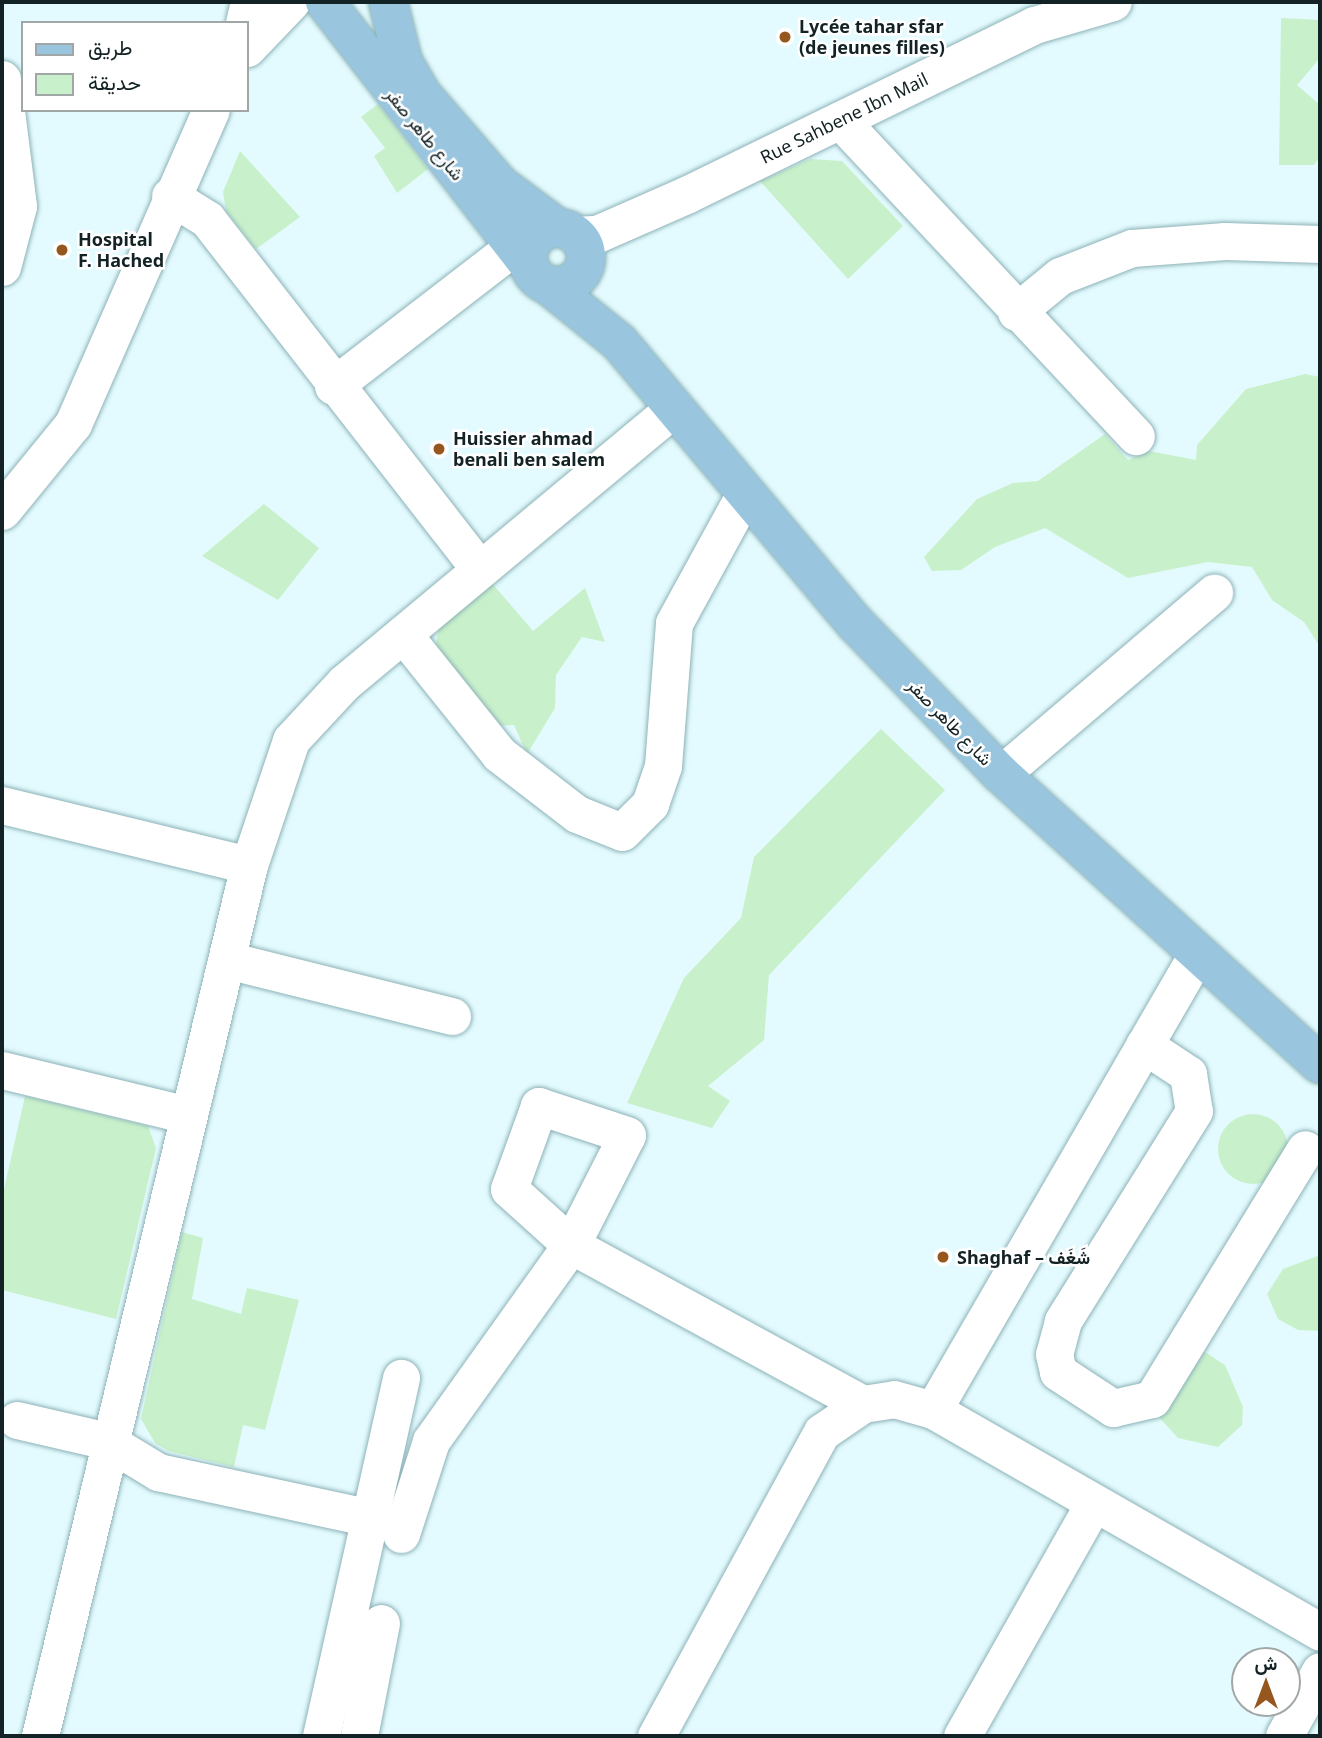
<!DOCTYPE html>
<meta charset="utf-8">
<style>
body{margin:0}
#map{position:relative;width:1322px;height:1738px;overflow:hidden;background:#e3fbfe;font-family:"Noto Sans",Vazirmatn,sans-serif}
div>[style]{position:absolute}
.green>*{inset:0;background:#c8f1cb}
.round{border-radius:50%}
.roads{filter:drop-shadow(0 0 2px #8db2b7) drop-shadow(0 0 2px #8db2b7)}
.minor>*{height:37px;margin:-18.5px;padding:0 18.5px;transform-origin:18.5px;border-radius:18.5px;background:#fff}
.major>*{height:38px;margin:-19px;padding:0 19px;transform-origin:19px;border-radius:19px;background:#99c5de}
.major>.ring{margin:-19px;padding:0;box-sizing:content-box;background:none;border:38px solid #99c5de;border-radius:50%}
.dots>*{width:19px;height:19px;translate:-50% -50%;box-sizing:border-box;border:4px solid #fff;border-radius:50%}
span{translate:-50% -50%;white-space:nowrap;text-align:center;line-height:1.15;-webkit-text-stroke:5px #fff;paint-order:stroke}
.poi-label{font-size:18px;color:#132224;font-weight:700}
.left{translate:0 -50%;text-align:left}
.street-label{font-size:18px;color:#132224}
.frame{position:absolute;inset:0;border:4px solid #132224;pointer-events:none}
.legend{position:absolute;left:21px;top:21px;width:228px;height:91px;box-sizing:border-box;background:#fff;border:2px solid #a1a7a7;margin:0;padding:9px 12px;list-style:none;font-size:21px;color:#132224}
.legend li{display:flex;align-items:center;gap:14px;height:35px}
.legend b{width:35px;border:2px solid #a1a7a7}
.north{position:absolute;left:1231px;top:1647px;width:70px;height:70px;box-sizing:border-box;background:#fff;border:2px solid #a1a7a7;border-radius:50%;rotate:0deg;font-size:19px;font-weight:700;line-height:28px;text-align:center;color:#132224}
.north::after{content:'';display:block;margin:auto;width:24px;height:32px;background:#96571e;clip-path:polygon(50% 0,100% 100%,50% 72%,0 100%)}
</style>
<div id="map">
<div class="green">
<div style="clip-path:polygon(1281px 18px,1320px 20px,1320px 58px,1297px 85px,1320px 105px,1320px 157px,1314px 165px,1279px 165px)"></div>
<div style="clip-path:polygon(378px 104px,428px 169px,397px 193px,374px 156px,385px 148px,361px 117px)"></div>
<div style="clip-path:polygon(240px 151px,300px 217px,256px 249px,226px 211px,223px 192px)"></div>
<div style="clip-path:polygon(811px 159px,842px 161px,903px 226px,848px 279px,760px 181px)"></div>
<div style="clip-path:polygon(1305px 374px,1320px 377px,1320px 647px,1304px 622px,1272px 600px,1252px 567px,1208px 562px,1128px 578px,1045px 528px,995px 547px,961px 570px,932px 571px,924px 557px,977px 499px,1013px 483px,1038px 481px,1105px 434px,1128px 460px,1149px 451px,1196px 460px,1197px 445px,1246px 389px)"></div>
<div style="clip-path:polygon(264px 504px,319px 548px,278px 600px,202px 556px)"></div>
<div style="clip-path:polygon(491px 582px,533px 631px,585px 588px,605px 642px,582px 637px,556px 675px,555px 708px,527px 754px,514px 725px,493px 726px,434px 655px,439px 627px)"></div>
<div style="clip-path:polygon(881px 729px,945px 790px,769px 975px,764px 1040px,708px 1086px,730px 1101px,712px 1128px,627px 1103px,684px 978px,741px 918px,754px 857px)"></div>
<div style="clip-path:polygon(25px 1096px,148px 1126px,156px 1148px,116px 1319px,2px 1290px,2px 1198px)"></div>
<div class="round" style="left:1218px;top:1114px;width:70px;height:70px"></div>
<div style="clip-path:polygon(182px 1232px,203px 1238px,192px 1299px,241px 1314px,247px 1288px,299px 1300px,265px 1430px,243px 1425px,234px 1467px,168px 1451px,155px 1443px,141px 1419px)"></div>
<div style="clip-path:polygon(1320px 1255px,1320px 1331px,1298px 1330px,1278px 1319px,1267px 1294px,1283px 1269px)"></div>
<div style="clip-path:polygon(1205px 1352px,1225px 1365px,1243px 1407px,1242px 1425px,1218px 1447px,1178px 1438px,1157px 1415px)"></div>
</div>
<div class="roads">
<div class="minor">
<div style="left:244px;top:23px;width:22px;rotate:-77deg"></div>
<div style="left:247px;top:48px;width:64px;rotate:-46.3deg"></div>
<div style="left:2px;top:79px;width:128px;rotate:82.8deg"></div>
<div style="left:18px;top:206px;width:63px;rotate:104.7deg"></div>
<div style="left:840px;top:120px;width:433px;rotate:46.9deg"></div>
<div style="left:170px;top:196px;width:44px;rotate:31.9deg"></div>
<div style="left:207px;top:219px;width:442px;rotate:52.1deg"></div>
<div style="left:575px;top:235px;width:22px;rotate:-3deg"></div>
<div style="left:597px;top:234px;width:99px;rotate:-23.7deg"></div>
<div style="left:688px;top:194px;width:385px;rotate:-26deg"></div>
<div style="left:1034px;top:25px;width:82px;rotate:-16.2deg"></div>
<div style="left:1016px;top:312px;width:57px;rotate:-39.3deg"></div>
<div style="left:1060px;top:276px;width:77px;rotate:-21.3deg"></div>
<div style="left:1132px;top:248px;width:93px;rotate:-4.3deg"></div>
<div style="left:1225px;top:241px;width:95px;rotate:1.8deg"></div>
<div style="left:333px;top:386px;width:230px;rotate:-37.6deg"></div>
<div style="left:2px;top:511px;width:112px;rotate:-50.8deg"></div>
<div style="left:73px;top:424px;width:343px;rotate:-66.3deg"></div>
<div style="left:403px;top:634px;width:154px;rotate:51.3deg"></div>
<div style="left:499px;top:754px;width:98px;rotate:37.6deg"></div>
<div style="left:577px;top:814px;width:48px;rotate:21.8deg"></div>
<div style="left:622px;top:832px;width:40px;rotate:-45deg"></div>
<div style="left:650px;top:804px;width:40px;rotate:-71.1deg"></div>
<div style="left:663px;top:766px;width:143px;rotate:-85.6deg"></div>
<div style="left:674px;top:623px;width:146px;rotate:-61.3deg"></div>
<div style="left:1001px;top:774px;width:280px;rotate:-40.4deg"></div>
<div style="left:2px;top:805px;width:254px;rotate:13.7deg"></div>
<div style="left:227px;top:960px;width:232px;rotate:14deg"></div>
<div style="left:1144px;top:1045px;width:53px;rotate:33.4deg"></div>
<div style="left:1188px;top:1074px;width:37px;rotate:81deg"></div>
<div style="left:1194px;top:1111px;width:248px;rotate:122deg"></div>
<div style="left:1063px;top:1321px;width:34px;rotate:105deg"></div>
<div style="left:1054px;top:1354px;width:18px;rotate:77deg"></div>
<div style="left:1058px;top:1372px;width:66px;rotate:33.2deg"></div>
<div style="left:1113px;top:1408px;width:40px;rotate:-13deg"></div>
<div style="left:1152px;top:1399px;width:293px;rotate:-58.5deg"></div>
<div style="left:2px;top:1070px;width:191px;rotate:13.6deg"></div>
<div style="left:933px;top:1410px;width:525px;rotate:-59.92deg"></div>
<div style="left:17px;top:1420px;width:92px;rotate:13.1deg"></div>
<div style="left:107px;top:1441px;width:60px;rotate:31.3deg"></div>
<div style="left:158px;top:1472px;width:213px;rotate:12.2deg"></div>
<div style="left:401px;top:1534px;width:98px;rotate:-72.1deg"></div>
<div style="left:431px;top:1441px;width:241px;rotate:-54.5deg"></div>
<div style="left:571px;top:1245px;width:123px;rotate:-63deg"></div>
<div style="left:627px;top:1135px;width:93px;rotate:-161.8deg"></div>
<div style="left:539px;top:1106px;width:88px;rotate:109.9deg"></div>
<div style="left:509px;top:1189px;width:84px;rotate:42.1deg"></div>
<div style="left:571px;top:1245px;width:332px;rotate:28.6deg"></div>
<div style="left:40px;top:1736px;width:896px;rotate:-76.51deg"></div>
<div style="left:249px;top:865px;width:132px;rotate:-71.4deg"></div>
<div style="left:291px;top:740px;width:78px;rotate:-47.1deg"></div>
<div style="left:344px;top:683px;width:430px;rotate:-39.8deg"></div>
<div style="left:321px;top:1736px;width:367px;rotate:-77.4deg"></div>
<div style="left:359px;top:1736px;width:115px;rotate:-79deg"></div>
<div style="left:656px;top:1736px;width:346px;rotate:-61.4deg"></div>
<div style="left:822px;top:1432px;width:50px;rotate:-34.3deg"></div>
<div style="left:863px;top:1404px;width:31px;rotate:-9deg"></div>
<div style="left:894px;top:1399px;width:41px;rotate:15.8deg"></div>
<div style="left:933px;top:1410px;width:446px;rotate:29.8deg"></div>
<div style="left:962px;top:1736px;width:266px;rotate:-60.5deg"></div>
<div style="left:1284px;top:1736px;width:74px;rotate:-61deg"></div>
</div>
<div class="major">
<div style="left:325px;top:2px;width:333px;rotate:52.2deg"></div>
<div style="left:388px;top:2px;width:62px;rotate:76deg"></div>
<div style="left:403px;top:62px;width:38px;rotate:60deg"></div>
<div style="left:422px;top:95px;width:119px;rotate:49.1deg"></div>
<div style="left:500px;top:185px;width:72px;rotate:36.6deg"></div>
<div class="ring" style="left:528px;top:228px;width:20px;height:20px"></div>
<div style="left:548px;top:285px;width:91px;rotate:38.8deg"></div>
<div style="left:619px;top:342px;width:367px;rotate:50deg"></div>
<div style="left:855px;top:623px;width:210px;rotate:46deg"></div>
<div style="left:1001px;top:774px;width:431px;rotate:42.3deg"></div>
</div>
</div>
<div class="dots">
<div style="left:785px;top:37px;background:#96571e"></div>
<div style="left:62px;top:250px;background:#96571e"></div>
<div style="left:439px;top:449px;background:#96571e"></div>
<div style="left:943px;top:1257px;background:#96571e"></div>
</div>
<div class="poi-label">
<span class="left" style="left:799px;top:37px">Lycée tahar sfar<br>(de jeunes filles)</span>
<span class="left" style="left:78px;top:250px">Hospital<br>F. Hached</span>
<span class="left" style="left:453px;top:449px">Huissier ahmad<br>benali ben salem</span>
<span class="left" style="left:957px;top:1257px">Shaghaf – شَغَف</span>
</div>
<div class="street-label">
<span style="left:844px;top:118px;rotate:-26deg">Rue Sahbene Ibn Mail</span>
<span style="left:425px;top:134px;rotate:51deg">شارع طاهر صفر</span>
<span style="left:950px;top:722px;rotate:46deg">شارع طاهر صفر</span>
</div>
<div class="frame"></div>
<ul class="legend">
<li><b style="height:9px;background:#99c5de"></b>طريق</li>
<li><b style="height:19px;background:#c8f1cb"></b>حديقة</li>
</ul>
<div class="north">ش</div>
</div>
